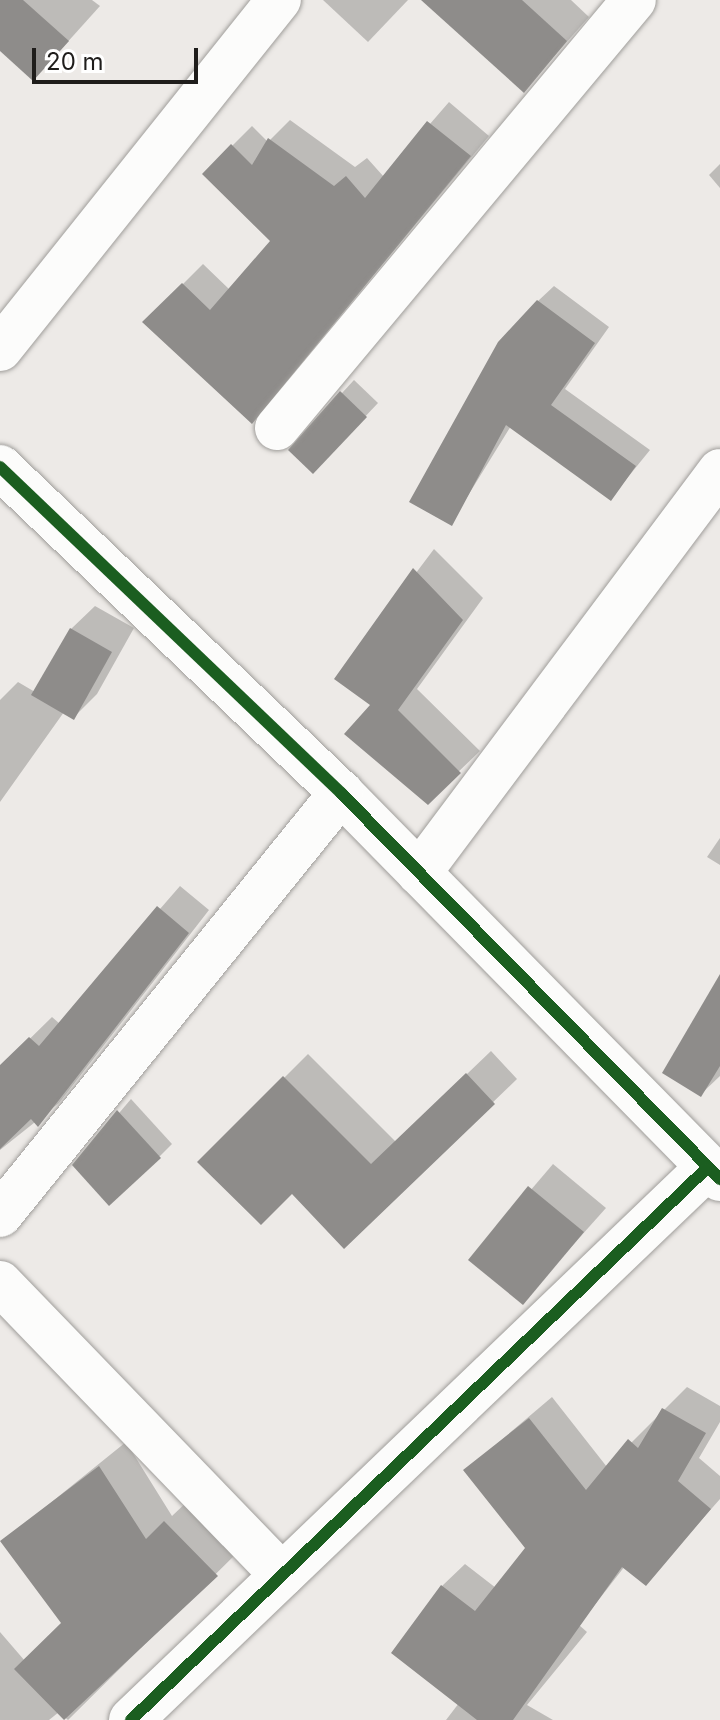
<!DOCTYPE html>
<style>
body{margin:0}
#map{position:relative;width:720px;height:1720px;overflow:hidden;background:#edeae7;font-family:Inter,sans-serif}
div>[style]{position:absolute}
.shadow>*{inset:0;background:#0003}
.building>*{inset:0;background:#8e8c8a}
.roads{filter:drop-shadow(0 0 2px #a09e9b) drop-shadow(0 0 2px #a09e9b)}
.minor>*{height:44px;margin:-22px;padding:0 22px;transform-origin:22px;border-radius:22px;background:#fcfcfb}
.cycleway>*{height:12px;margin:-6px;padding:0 6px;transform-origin:6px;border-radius:6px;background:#1b5e20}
span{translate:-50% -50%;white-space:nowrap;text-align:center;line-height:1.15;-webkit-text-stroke:8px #fff;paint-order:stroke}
.scale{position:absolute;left:32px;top:48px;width:166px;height:36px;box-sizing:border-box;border:4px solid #1f1d1b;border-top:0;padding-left:10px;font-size:24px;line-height:28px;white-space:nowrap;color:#1f1d1b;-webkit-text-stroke:6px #fff;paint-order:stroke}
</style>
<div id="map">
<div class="shadow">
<div style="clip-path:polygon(0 0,92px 0,100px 6px,46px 66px,0 48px)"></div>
<div style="clip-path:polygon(323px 0,408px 0,368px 42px)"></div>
<div style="clip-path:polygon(502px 0,571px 0,589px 17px,524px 90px)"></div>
<div style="clip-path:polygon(449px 102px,489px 136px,252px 421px,145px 322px,203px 264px,230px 290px,272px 241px,204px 174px,252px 126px,268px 142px,290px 120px,355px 167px,367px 158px,384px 177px)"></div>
<div style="clip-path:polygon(720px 164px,720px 188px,709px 175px)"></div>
<div style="clip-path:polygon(554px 286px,609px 327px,565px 389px,650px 450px,611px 498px,511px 426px,451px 523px,538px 301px)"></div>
<div style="clip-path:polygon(354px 380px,378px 403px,313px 472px,342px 393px)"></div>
<div style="clip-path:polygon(434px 549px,483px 598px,417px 689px,480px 751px,427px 802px,373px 705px,336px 679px)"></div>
<div style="clip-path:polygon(95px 606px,134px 628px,97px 694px,74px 717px,64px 712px,0 802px,0 700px,18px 682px,35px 692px,71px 629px)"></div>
<div style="clip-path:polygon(720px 838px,720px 865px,707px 857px)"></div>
<div style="clip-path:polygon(180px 886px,209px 910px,59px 1103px,0 1150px,0 1068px,52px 1017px,60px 1024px)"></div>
<div style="clip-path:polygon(720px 987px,720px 1076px,701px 1094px)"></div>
<div style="clip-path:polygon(491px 1051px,517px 1079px,344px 1246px,292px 1191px,200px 1162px,308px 1054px,396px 1142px)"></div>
<div style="clip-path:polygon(131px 1099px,172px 1144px,160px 1156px,75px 1165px)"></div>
<div style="clip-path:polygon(553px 1164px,606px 1208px,522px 1302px,471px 1260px)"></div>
<div style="clip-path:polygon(687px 1387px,720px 1406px,720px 1422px,699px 1458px,720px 1476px,720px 1499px,646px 1583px,625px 1566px,579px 1625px,587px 1632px,527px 1705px,553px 1720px,446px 1720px,459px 1703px,442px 1586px,465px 1564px,496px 1588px,528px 1548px,466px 1470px,552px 1397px,607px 1467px)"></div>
<div style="clip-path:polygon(126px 1442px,172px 1516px,191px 1498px,241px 1549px,68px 1720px,59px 1712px,49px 1720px,0 1720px,0 1632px,25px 1661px,63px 1623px,2px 1542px)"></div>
</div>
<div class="building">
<div style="clip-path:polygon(0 0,23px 0,69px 41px,33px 81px,0 51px)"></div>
<div style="clip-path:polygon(421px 0,522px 0,567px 41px,524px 93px)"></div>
<div style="clip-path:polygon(427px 121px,471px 156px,252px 424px,142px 322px,182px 283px,210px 310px,270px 241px,202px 174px,231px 144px,252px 165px,268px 138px,334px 186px,346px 176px,365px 198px)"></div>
<div style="clip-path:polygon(537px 300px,595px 343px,551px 405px,636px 466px,611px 501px,506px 425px,452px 526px,409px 502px,498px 342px)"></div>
<div style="clip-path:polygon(340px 391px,367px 417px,313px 474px,288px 450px)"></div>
<div style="clip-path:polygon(413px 568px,463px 620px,398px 710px,461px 773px,428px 805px,344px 734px,370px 705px,334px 679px)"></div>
<div style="clip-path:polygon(70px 628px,112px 652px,74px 720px,31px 695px)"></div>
<div style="clip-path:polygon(157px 906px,189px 933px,38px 1127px,31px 1119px,0 1149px,0 1065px,29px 1037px,39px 1046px)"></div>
<div style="clip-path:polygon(720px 974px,720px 1066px,701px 1097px,662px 1073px)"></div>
<div style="clip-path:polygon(466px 1073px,495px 1104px,344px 1249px,292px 1194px,261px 1225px,197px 1162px,283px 1076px,371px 1164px)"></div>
<div style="clip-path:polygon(117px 1110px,161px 1158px,109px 1206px,72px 1165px)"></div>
<div style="clip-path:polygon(528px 1186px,584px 1232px,523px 1305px,468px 1260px)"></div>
<div style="clip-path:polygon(662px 1408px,706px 1433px,678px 1481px,711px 1509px,646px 1586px,622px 1567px,513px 1720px,477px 1720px,391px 1653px,441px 1585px,475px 1611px,525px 1548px,463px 1470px,529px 1418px,586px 1490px,628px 1439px,638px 1448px)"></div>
<div style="clip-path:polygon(99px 1466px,146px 1539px,164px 1521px,218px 1576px,64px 1720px,14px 1669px,61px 1623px,0 1541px)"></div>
</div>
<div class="roads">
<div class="minor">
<div style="left:0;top:349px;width:447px;rotate:-51.4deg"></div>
<div style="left:277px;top:428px;width:557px;rotate:-50.17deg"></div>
<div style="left:0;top:467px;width:472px;rotate:43.7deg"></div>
<div style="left:341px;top:793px;width:541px;rotate:45.52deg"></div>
<div style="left:419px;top:873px;width:502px;rotate:-53.18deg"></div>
<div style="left:0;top:1215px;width:543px;rotate:-51.06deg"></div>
<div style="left:0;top:1283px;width:406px;rotate:46deg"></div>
<div style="left:131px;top:1720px;width:796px;rotate:-43.78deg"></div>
</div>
</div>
<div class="cycleway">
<div style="left:0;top:467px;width:472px;rotate:43.7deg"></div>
<div style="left:341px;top:793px;width:541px;rotate:45.52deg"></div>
<div style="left:131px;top:1720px;width:796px;rotate:-43.78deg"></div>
</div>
<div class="scale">20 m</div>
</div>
